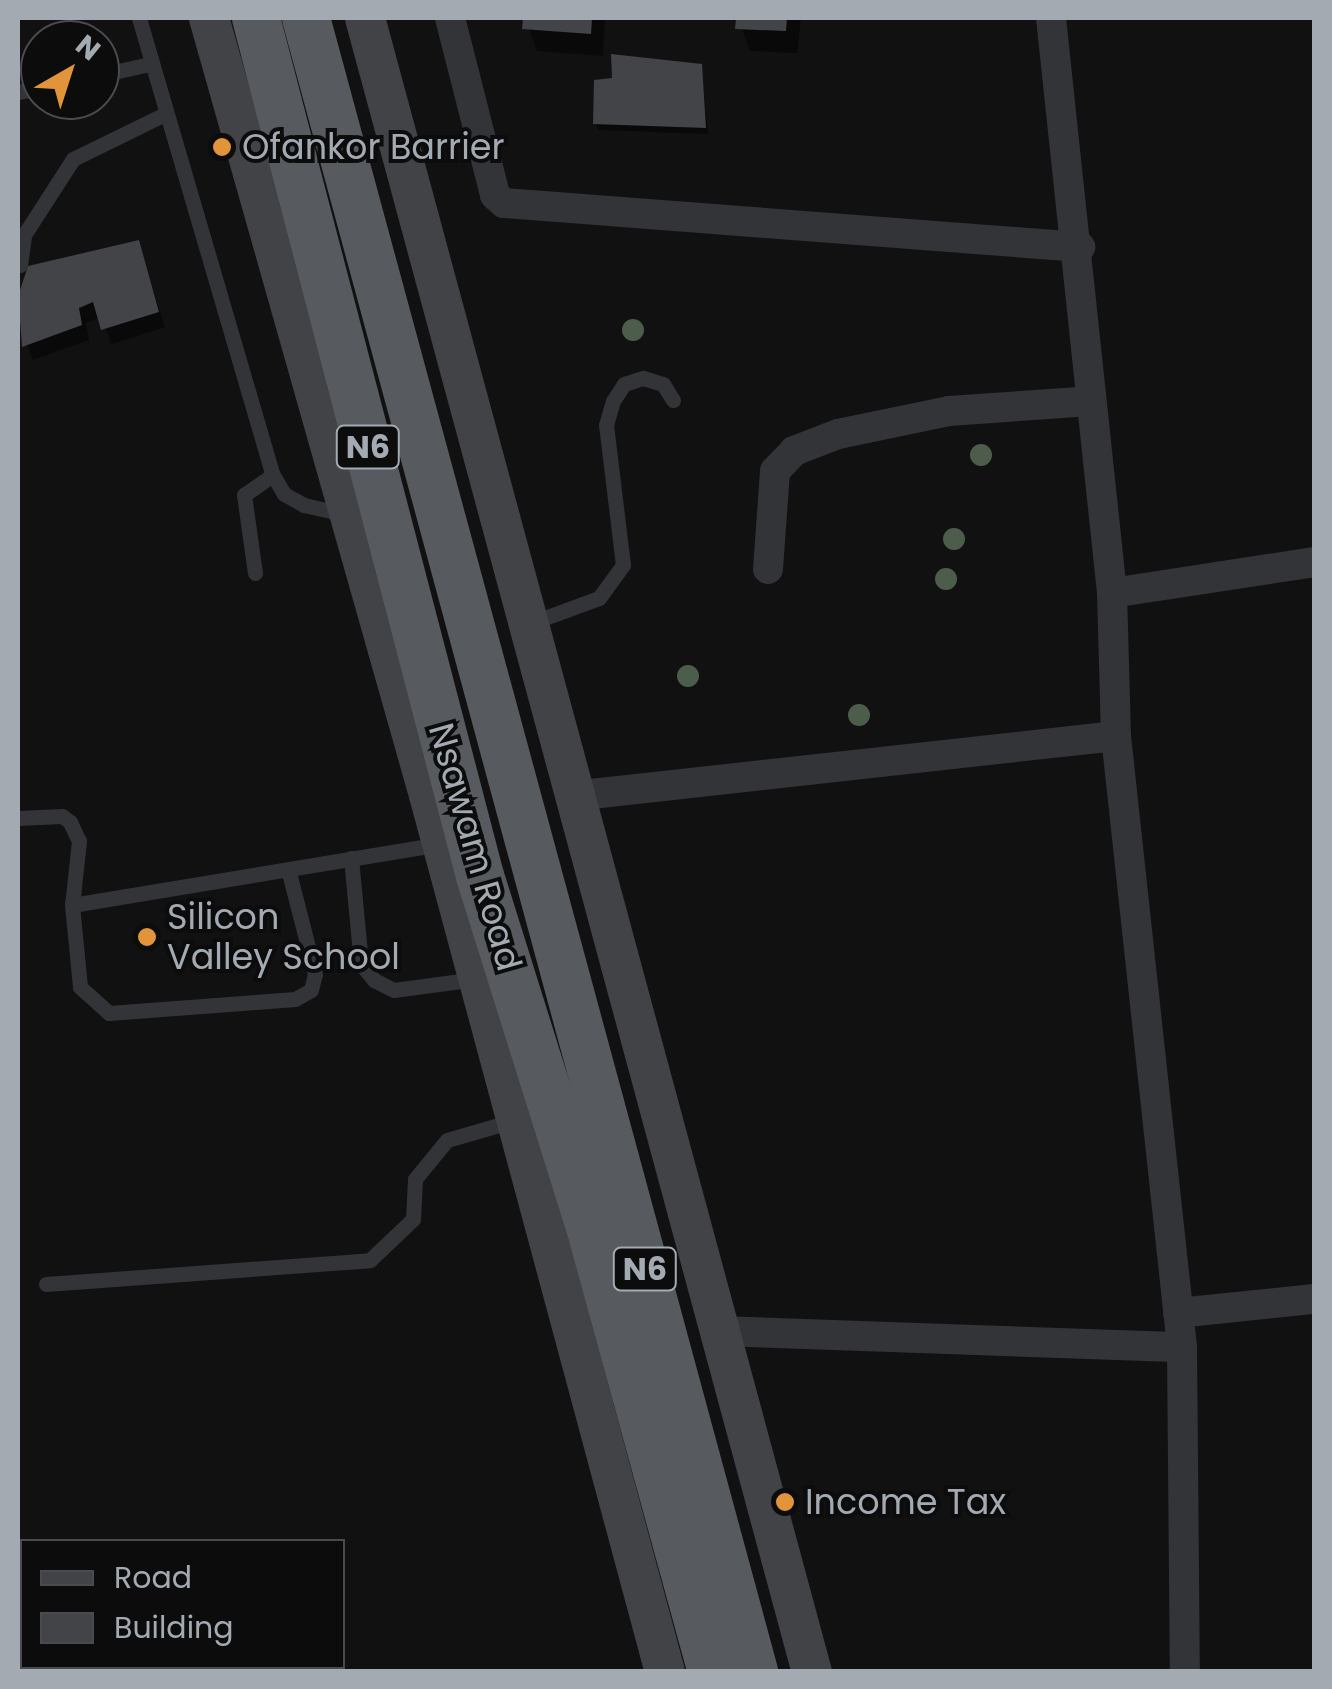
<!DOCTYPE html>
<style>
body{margin:0}
#map{position:relative;width:1332px;height:1689px;overflow:hidden;background:#111112;font-family:Poppins,sans-serif}
div>[style]{position:absolute}
.shadow>*{inset:0;background:#0007}
.building>*{inset:0;background:#434448}
.service>*{height:15px;margin:-7.5px;padding:0 7.5px;transform-origin:7.5px;border-radius:7.5px;background:#323437}
.minor>*{height:30px;margin:-15px;padding:0 15px;transform-origin:15px;border-radius:15px;background:#323437}
.secondary>*{height:40px;margin:-20px;padding:0 20px;transform-origin:20px;border-radius:20px;background:#414347}
.trunk>*{height:48px;margin:-24px;padding:0 24px;transform-origin:24px;border-radius:24px;background:#575a5f}
.trees>*{width:22px;height:22px;margin:-11px;border-radius:50%;background:#4d5d4c}
.dots>*{width:28px;height:28px;translate:-50% -50%;box-sizing:border-box;border:5px solid #0c0c0d;border-radius:50%}
span{translate:-50% -50%;white-space:nowrap;text-align:center;line-height:1.15;-webkit-text-stroke:8px #0c0c0d;paint-order:stroke}
.shield-label span{padding:2px 8px;background:#0c0c0d;border:2px solid;border-radius:8px;-webkit-text-stroke-width:0}
.shield-label{font-size:32px;color:#a4aab2;font-weight:700}
.poi-label{font-size:35px;color:#a4aab2}
.left{translate:0 -50%;text-align:left}
.street-label{font-size:35px;color:#a4aab2}
.frame{position:absolute;inset:0;border:20px solid #a4aab2;pointer-events:none}
.legend{position:absolute;left:20px;top:1539px;width:325px;height:130px;box-sizing:border-box;background:#0c0c0d;border:2px solid #494b4f;margin:0;padding:12px 18px;list-style:none;font-size:30px;color:#a4aab2}
.legend li{display:flex;align-items:center;gap:20px;height:50px}
.legend b{width:50px;border:2px solid #494b4f}
.north{position:absolute;left:20px;top:20px;width:100px;height:100px;box-sizing:border-box;background:#0c0c0d;border:2px solid #494b4f;border-radius:50%;rotate:39deg;font-size:28px;font-weight:700;line-height:40px;text-align:center;color:#a4aab2}
.north::after{content:'';display:block;margin:auto;width:35px;height:45px;background:#e2943a;clip-path:polygon(50% 0,100% 100%,50% 72%,0 100%)}
</style>
<div id="map">
<div class="shadow">
<div style="clip-path:polygon(525px 18px,605px 18px,603px 56px,537px 51px)"></div>
<div style="clip-path:polygon(738px 18px,801px 18px,797px 53px,750px 51px)"></div>
<div style="clip-path:polygon(701px 66px,708px 134px,599px 130px,595px 123px)"></div>
<div style="clip-path:polygon(138px 243px,165px 327px,112px 344px,100px 317px,86px 323px,89px 340px,33px 360px,18px 320px,18px 299px)"></div>
</div>
<div class="building">
<div style="clip-path:polygon(523px 18px,592px 18px,591px 34px,522px 29px)"></div>
<div style="clip-path:polygon(736px 18px,787px 18px,786px 31px,735px 29px)"></div>
<div style="clip-path:polygon(611px 54px,702px 64px,706px 128px,593px 124px,594px 80px,612px 78px)"></div>
<div style="clip-path:polygon(139px 240px,159px 312px,101px 330px,93px 302px,79px 308px,82px 325px,22px 347px,18px 296px,28px 266px)"></div>
</div>
<div class="service">
<div style="left:139px;top:18px;width:476px;rotate:73.7deg"></div>
<div style="left:273px;top:475px;width:22px;rotate:60deg"></div>
<div style="left:284px;top:494px;width:23px;rotate:29deg"></div>
<div style="left:304px;top:505px;width:45px;rotate:12.8deg"></div>
<div style="left:100px;top:75px;width:51px;rotate:-12.4deg"></div>
<div style="left:18px;top:92px;width:22px;rotate:-10deg"></div>
<div style="left:20px;top:265px;width:30px;rotate:-82deg"></div>
<div style="left:24px;top:235px;width:90px;rotate:-57.2deg"></div>
<div style="left:73px;top:159px;width:102px;rotate:-26.1deg"></div>
<div style="left:255px;top:573px;width:79px;rotate:-98deg"></div>
<div style="left:244px;top:495px;width:35px;rotate:-35deg"></div>
<div style="left:531px;top:623px;width:72px;rotate:-20.2deg"></div>
<div style="left:599px;top:598px;width:41px;rotate:-54deg"></div>
<div style="left:623px;top:565px;width:141px;rotate:-96.9deg"></div>
<div style="left:606px;top:425px;width:25px;rotate:-74deg"></div>
<div style="left:613px;top:401px;width:20px;rotate:-57deg"></div>
<div style="left:624px;top:384px;width:20px;rotate:-18deg"></div>
<div style="left:643px;top:378px;width:21px;rotate:17deg"></div>
<div style="left:663px;top:384px;width:19px;rotate:58deg"></div>
<div style="left:18px;top:818px;width:44px;rotate:-2.6deg"></div>
<div style="left:62px;top:816px;width:10px;rotate:37deg"></div>
<div style="left:70px;top:822px;width:21px;rotate:65deg"></div>
<div style="left:79px;top:841px;width:64px;rotate:96.2deg"></div>
<div style="left:72px;top:905px;width:375px;rotate:-9.4deg"></div>
<div style="left:351px;top:858px;width:106px;rotate:84.6deg"></div>
<div style="left:361px;top:964px;width:21px;rotate:51deg"></div>
<div style="left:374px;top:980px;width:22px;rotate:27deg"></div>
<div style="left:394px;top:990px;width:82px;rotate:-7.7deg"></div>
<div style="left:72px;top:905px;width:82px;rotate:84.4deg"></div>
<div style="left:80px;top:987px;width:39px;rotate:42deg"></div>
<div style="left:109px;top:1013px;width:187px;rotate:-4.3deg"></div>
<div style="left:295px;top:999px;width:18px;rotate:-29deg"></div>
<div style="left:311px;top:990px;width:16px;rotate:-76deg"></div>
<div style="left:315px;top:974px;width:108px;rotate:-104.4deg"></div>
<div style="left:46px;top:1284px;width:325px;rotate:-4.2deg"></div>
<div style="left:370px;top:1260px;width:59px;rotate:-43.6deg"></div>
<div style="left:413px;top:1219px;width:40px;rotate:-87.1deg"></div>
<div style="left:415px;top:1179px;width:50px;rotate:-50.6deg"></div>
<div style="left:447px;top:1140px;width:72px;rotate:-16.2deg"></div>
</div>
<div class="minor">
<div style="left:450px;top:18px;width:183px;rotate:75.7deg"></div>
<div style="left:495px;top:195px;width:12px;rotate:42deg"></div>
<div style="left:504px;top:203px;width:578px;rotate:4.37deg"></div>
<div style="left:1051px;top:18px;width:578px;rotate:83.94deg"></div>
<div style="left:1112px;top:593px;width:143px;rotate:88.4deg"></div>
<div style="left:1116px;top:736px;width:615px;rotate:83.83deg"></div>
<div style="left:1182px;top:1347px;width:325px;rotate:89.5deg"></div>
<div style="left:768px;top:569px;width:98px;rotate:-85.9deg"></div>
<div style="left:775px;top:471px;width:28px;rotate:-46deg"></div>
<div style="left:794px;top:451px;width:47px;rotate:-21.1deg"></div>
<div style="left:838px;top:434px;width:113px;rotate:-11.7deg"></div>
<div style="left:949px;top:411px;width:142px;rotate:-4deg"></div>
<div style="left:1112px;top:593px;width:204px;rotate:-8.7deg"></div>
<div style="left:573px;top:796px;width:546px;rotate:-6.31deg"></div>
<div style="left:1178px;top:1313px;width:137px;rotate:-5.9deg"></div>
<div style="left:718px;top:1331px;width:464px;rotate:2deg"></div>
</div>
<div class="secondary">
<div style="left:209px;top:18px;width:808px;rotate:74.19deg"></div>
<div style="left:429px;top:795px;width:908px;rotate:74.94deg"></div>
<div style="left:365px;top:18px;width:1713px;rotate:74.88deg"></div>
</div>
<div class="trunk">
<div style="left:256px;top:18px;width:887px;rotate:75.37deg"></div>
<div style="left:480px;top:876px;width:364px;rotate:72.6deg"></div>
<div style="left:589px;top:1223px;width:466px;rotate:74.7deg"></div>
<div style="left:306px;top:18px;width:1714px;rotate:74.84deg"></div>
</div>
<div class="trees">
<div style="left:633px;top:330px"></div>
<div style="left:981px;top:455px"></div>
<div style="left:954px;top:539px"></div>
<div style="left:946px;top:579px"></div>
<div style="left:688px;top:676px"></div>
<div style="left:859px;top:715px"></div>
</div>
<div class="dots">
<div style="left:222px;top:147px;background:#e2943a"></div>
<div style="left:147px;top:937px;background:#e2943a"></div>
<div style="left:785px;top:1502px;background:#e2943a"></div>
</div>
<div class="shield-label">
<span style="left:368px;top:447px">N6</span>
<span style="left:645px;top:1269px">N6</span>
</div>
<div class="poi-label">
<span class="left" style="left:242px;top:147px">Ofankor Barrier</span>
<span class="left" style="left:167px;top:937px">Silicon<br>Valley School</span>
<span class="left" style="left:805px;top:1502px">Income Tax</span>
</div>
<div class="street-label">
<span style="left:475px;top:847px;rotate:74deg">Nsawam Road</span>
</div>
<div class="frame"></div>
<ul class="legend">
<li><b style="height:12px;background:#414347"></b>Road</li>
<li><b style="height:28px;background:#434448"></b>Building</li>
</ul>
<div class="north">N</div>
</div>
